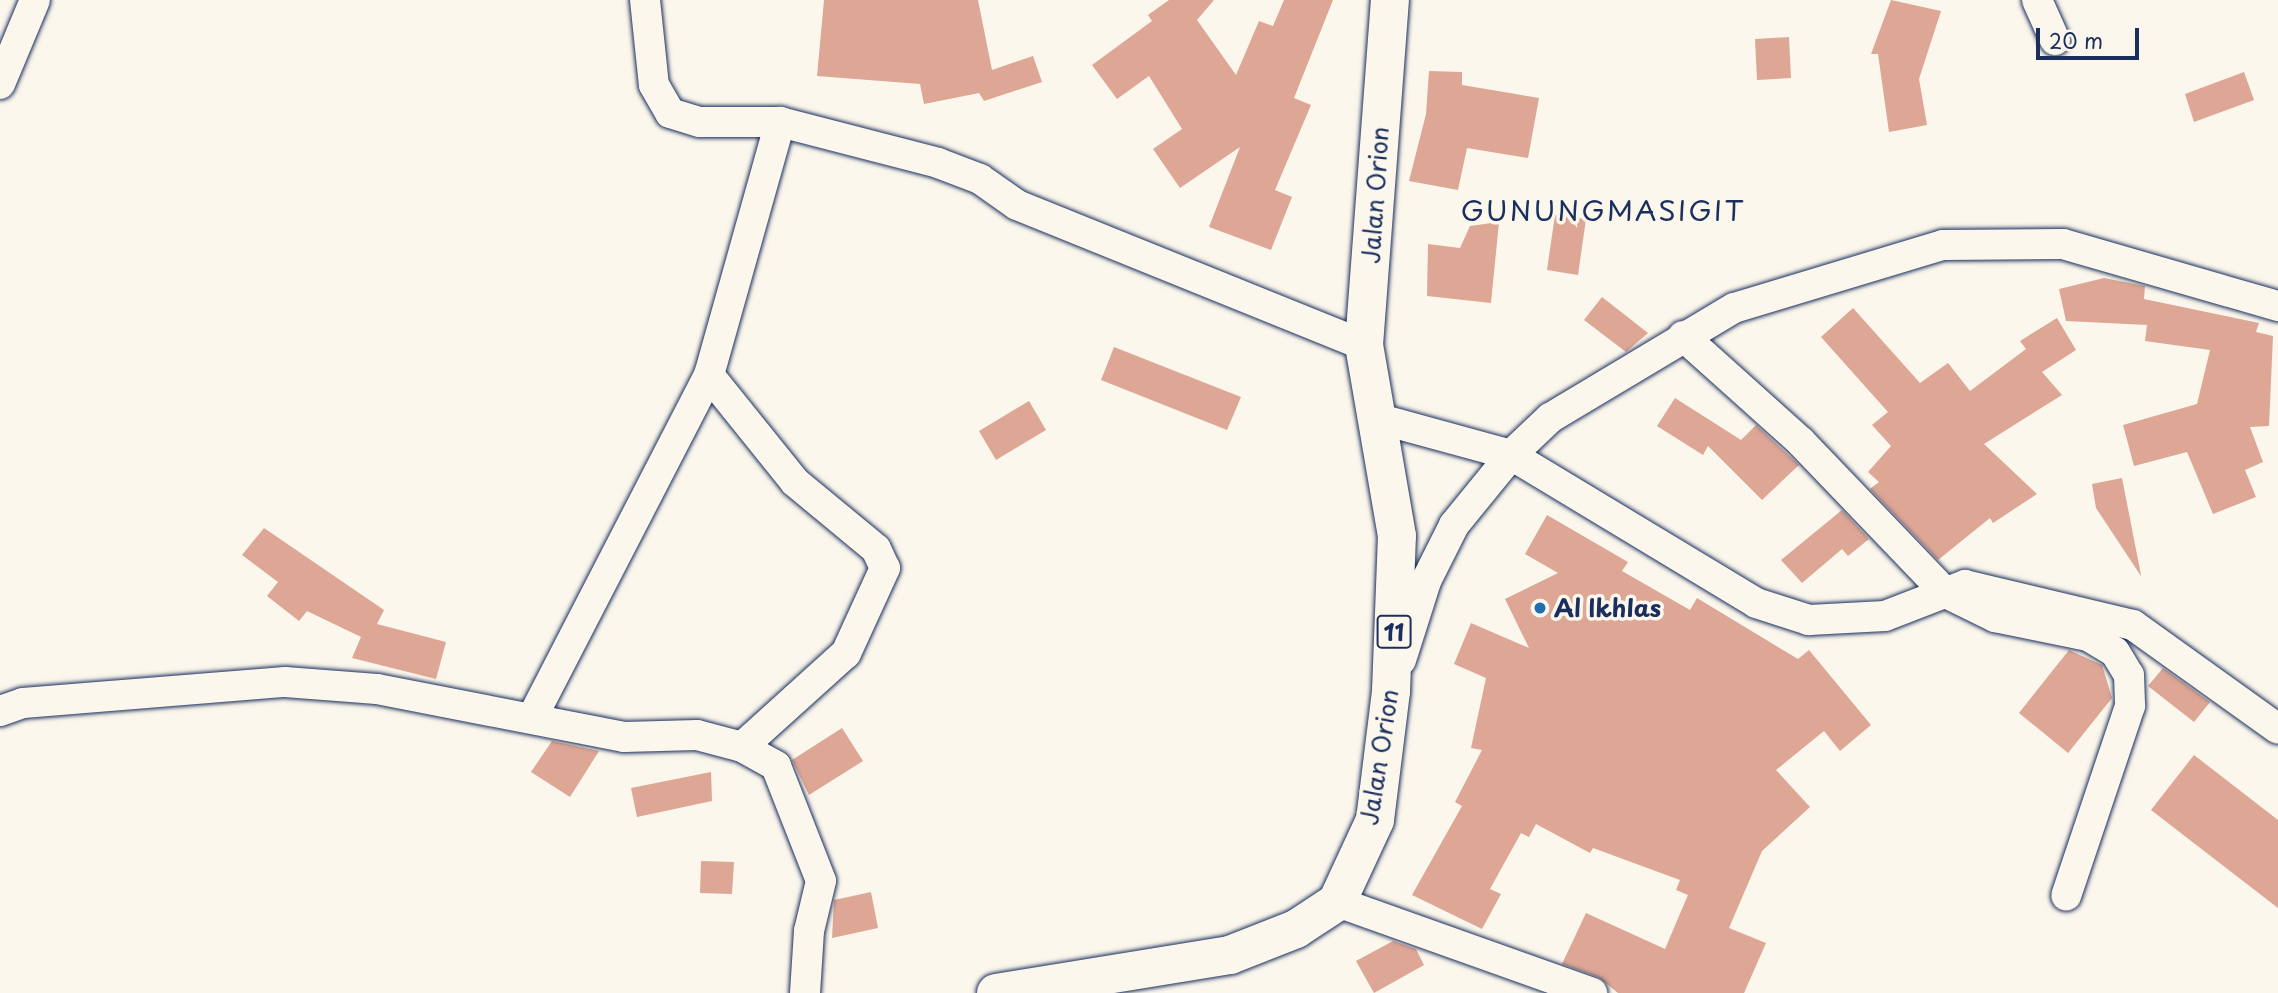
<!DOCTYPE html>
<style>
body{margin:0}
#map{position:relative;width:2278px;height:993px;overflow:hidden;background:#fbf7ec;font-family:"Playpen Sans",sans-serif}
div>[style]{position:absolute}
.building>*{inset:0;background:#dda695}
.roads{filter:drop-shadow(0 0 2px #1b2f5e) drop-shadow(0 0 2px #1b2f5e)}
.minor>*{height:30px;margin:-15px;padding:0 15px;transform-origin:15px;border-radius:15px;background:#fbf7ec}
.trunk>*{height:38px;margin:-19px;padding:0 19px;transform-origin:19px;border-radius:19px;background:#fbf7ec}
.dots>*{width:19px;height:19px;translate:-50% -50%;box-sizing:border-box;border:4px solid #fbf7ec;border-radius:50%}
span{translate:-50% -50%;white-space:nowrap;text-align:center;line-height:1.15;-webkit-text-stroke:7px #fbf7ec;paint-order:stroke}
.shield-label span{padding:2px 5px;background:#fbf7ec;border:2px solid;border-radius:5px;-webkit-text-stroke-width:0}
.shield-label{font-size:23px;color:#1b2f5e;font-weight:700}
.street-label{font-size:24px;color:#1b2f5e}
.poi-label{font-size:24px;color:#1b2f5e;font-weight:700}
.left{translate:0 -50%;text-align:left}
.quarter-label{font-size:28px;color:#1b2f5e;letter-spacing:2px}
.scale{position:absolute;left:2036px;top:28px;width:103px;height:32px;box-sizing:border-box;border:4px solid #1b2f5e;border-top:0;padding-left:9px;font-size:21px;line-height:24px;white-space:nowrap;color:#1b2f5e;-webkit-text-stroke:5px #fbf7ec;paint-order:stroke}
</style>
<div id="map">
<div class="building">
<div style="clip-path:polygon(824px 0,978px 0,992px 70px,1033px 56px,1042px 82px,984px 101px,979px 93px,924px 104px,920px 84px,817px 76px)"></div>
<div style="clip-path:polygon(1169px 0,1214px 0,1197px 20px,1236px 75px,1259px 21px,1273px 26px,1284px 0,1333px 0,1294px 98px,1311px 105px,1275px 190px,1292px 197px,1271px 250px,1209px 227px,1240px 147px,1180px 188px,1153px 149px,1182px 129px,1149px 76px,1117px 99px,1092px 65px,1152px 21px,1148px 15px)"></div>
<div style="clip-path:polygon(1891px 0,1941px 11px,1919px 79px,1927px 125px,1889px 132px,1878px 54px,1871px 54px)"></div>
<div style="clip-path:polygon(1789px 37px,1791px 78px,1757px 80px,1755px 39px)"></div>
<div style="clip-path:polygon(1429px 71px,1462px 72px,1462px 85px,1539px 98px,1528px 158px,1467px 148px,1458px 190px,1409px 181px,1426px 114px)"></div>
<div style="clip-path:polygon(2244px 72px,2254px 100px,2194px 122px,2185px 94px)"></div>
<div style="clip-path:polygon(1555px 215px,1586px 219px,1578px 275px,1547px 270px)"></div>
<div style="clip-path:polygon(1499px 222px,1491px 303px,1427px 296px,1428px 244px,1460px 248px,1470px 226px)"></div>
<div style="clip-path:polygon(2104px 278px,2145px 286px,2144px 299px,2259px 323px,2256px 332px,2273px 336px,2269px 426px,2250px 427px,2263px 462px,2245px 470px,2256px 497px,2213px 514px,2187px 452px,2134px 466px,2123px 425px,2197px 404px,2210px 350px,2145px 341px,2147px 325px,2066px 321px,2059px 289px)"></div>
<div style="clip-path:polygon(1602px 297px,1648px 333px,1626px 352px,1584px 320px)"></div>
<div style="clip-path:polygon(1853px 308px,1920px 383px,1948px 363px,1970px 391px,2026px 349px,2020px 341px,2057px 318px,2076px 350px,2042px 372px,2062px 395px,1984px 444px,2037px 494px,1993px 523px,1990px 518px,1938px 560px,1870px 489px,1879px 482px,1868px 472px,1891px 446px,1872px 425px,1888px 412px,1821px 337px)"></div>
<div style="clip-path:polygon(1114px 347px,1241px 397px,1227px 430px,1101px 380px)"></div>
<div style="clip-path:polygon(1675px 398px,1741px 440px,1756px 425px,1799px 465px,1762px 500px,1708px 446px,1703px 455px,1657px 426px)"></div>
<div style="clip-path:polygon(1029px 401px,1046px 430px,996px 460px,979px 431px)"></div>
<div style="clip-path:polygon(2122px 478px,2141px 575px,2141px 576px,2096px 508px,2092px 484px)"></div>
<div style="clip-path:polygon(1842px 510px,1869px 539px,1848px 556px,1842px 549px,1802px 583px,1781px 560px)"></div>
<div style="clip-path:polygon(1547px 515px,1628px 562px,1622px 571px,1690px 610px,1697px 598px,1798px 659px,1809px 650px,1871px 725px,1840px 751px,1824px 731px,1776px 770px,1810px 807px,1762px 851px,1729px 928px,1766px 943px,1744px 993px,1618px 993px,1598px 977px,1562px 964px,1586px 913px,1665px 949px,1688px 895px,1676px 890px,1680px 880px,1593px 848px,1590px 853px,1536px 824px,1529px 837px,1521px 833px,1490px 889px,1501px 894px,1482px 929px,1412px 895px,1462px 806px,1455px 802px,1482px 750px,1471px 748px,1486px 678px,1454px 664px,1471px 623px,1529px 648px,1505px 599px,1558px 573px,1525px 554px)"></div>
<div style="clip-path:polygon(264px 528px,384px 610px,377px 624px,446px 642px,436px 679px,352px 658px,361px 637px,307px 611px,299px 621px,267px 596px,278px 582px,242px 555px)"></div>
<div style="clip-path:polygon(2069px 650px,2102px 665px,2112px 698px,2068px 753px,2019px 713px)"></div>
<div style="clip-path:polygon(2163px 668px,2210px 702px,2194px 722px,2148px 686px)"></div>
<div style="clip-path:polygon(842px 728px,863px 761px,809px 795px,792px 760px)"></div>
<div style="clip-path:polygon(552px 741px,599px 751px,570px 797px,531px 772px)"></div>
<div style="clip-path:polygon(2194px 755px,2278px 820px,2278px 908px,2151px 810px)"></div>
<div style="clip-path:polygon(711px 772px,712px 801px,637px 817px,631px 788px)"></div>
<div style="clip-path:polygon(701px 861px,734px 862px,732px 894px,700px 893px)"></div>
<div style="clip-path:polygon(871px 892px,878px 928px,832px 938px,834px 900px)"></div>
<div style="clip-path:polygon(1393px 941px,1416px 949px,1424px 965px,1374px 993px,1356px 961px)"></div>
</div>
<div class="roads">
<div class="minor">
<div style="left:645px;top:0;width:85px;rotate:84deg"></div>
<div style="left:654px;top:85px;width:32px;rotate:60deg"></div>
<div style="left:670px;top:113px;width:31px;rotate:17deg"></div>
<div style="left:700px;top:122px;width:80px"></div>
<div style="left:780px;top:122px;width:163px;rotate:14.5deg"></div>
<div style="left:938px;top:163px;width:45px;rotate:20.9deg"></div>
<div style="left:980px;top:179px;width:45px;rotate:35.1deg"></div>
<div style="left:1017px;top:205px;width:374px;rotate:22deg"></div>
<div style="left:2037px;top:0;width:44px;rotate:65.8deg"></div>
<div style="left:0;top:84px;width:91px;rotate:-67.4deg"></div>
<div style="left:1683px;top:336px;width:157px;rotate:41.9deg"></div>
<div style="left:1800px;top:441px;width:211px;rotate:46.2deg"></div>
<div style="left:1946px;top:593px;width:55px;rotate:26.1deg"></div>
<div style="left:1995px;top:617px;width:95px;rotate:11.5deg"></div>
<div style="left:2088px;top:636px;width:31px;rotate:31deg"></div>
<div style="left:2115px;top:652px;width:27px;rotate:59deg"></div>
<div style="left:2129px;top:675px;width:31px;rotate:88deg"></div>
<div style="left:2130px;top:706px;width:200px;rotate:108.6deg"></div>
<div style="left:709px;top:375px;width:137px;rotate:51.2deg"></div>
<div style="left:795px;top:482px;width:105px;rotate:39.6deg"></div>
<div style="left:876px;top:549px;width:21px;rotate:65deg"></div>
<div style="left:885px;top:568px;width:94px;rotate:114.6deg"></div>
<div style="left:846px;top:653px;width:140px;rotate:137.9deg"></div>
<div style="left:1376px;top:418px;width:140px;rotate:15.3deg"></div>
<div style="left:1511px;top:455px;width:286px;rotate:31.1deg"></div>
<div style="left:1756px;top:603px;width:56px;rotate:17.8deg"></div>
<div style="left:1809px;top:620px;width:76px;rotate:-3deg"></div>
<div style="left:1885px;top:616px;width:86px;rotate:-21.2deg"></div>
<div style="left:1965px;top:585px;width:173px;rotate:13.4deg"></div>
<div style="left:2133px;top:625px;width:178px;rotate:35.6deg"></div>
<div style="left:1401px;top:660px;width:83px;rotate:-72.4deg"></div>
<div style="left:1426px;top:581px;width:63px;rotate:-63.4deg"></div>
<div style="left:1454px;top:525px;width:90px;rotate:-50.8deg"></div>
<div style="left:1511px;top:455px;width:54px;rotate:-43.5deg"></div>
<div style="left:1550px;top:418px;width:214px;rotate:-30.9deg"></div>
<div style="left:1734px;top:308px;width:218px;rotate:-16.8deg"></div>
<div style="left:1943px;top:245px;width:120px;rotate:-0.5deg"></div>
<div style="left:2063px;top:244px;width:224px;rotate:16.1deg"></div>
<div style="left:0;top:711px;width:24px;rotate:-19deg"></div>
<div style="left:23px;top:703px;width:263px;rotate:-4.6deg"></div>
<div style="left:285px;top:682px;width:92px;rotate:4.4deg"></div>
<div style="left:377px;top:689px;width:252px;rotate:11deg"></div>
<div style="left:624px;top:737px;width:73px;rotate:-1.6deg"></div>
<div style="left:697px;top:735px;width:47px;rotate:14.9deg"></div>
<div style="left:742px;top:747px;width:39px;rotate:29deg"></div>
<div style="left:776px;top:766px;width:123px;rotate:68.6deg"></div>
<div style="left:821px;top:881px;width:51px;rotate:103.5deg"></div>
<div style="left:809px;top:931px;width:62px;rotate:93.7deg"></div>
<div style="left:533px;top:716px;width:384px;rotate:-62.7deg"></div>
<div style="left:709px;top:375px;width:263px;rotate:-74.3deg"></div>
<div style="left:1337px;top:902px;width:271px;rotate:19.6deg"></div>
</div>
<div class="trunk">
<div style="left:996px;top:993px;width:237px;rotate:-9.2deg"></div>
<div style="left:1230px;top:955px;width:71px;rotate:-21.5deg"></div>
<div style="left:1296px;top:929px;width:49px;rotate:-33.4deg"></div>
<div style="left:1337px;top:902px;width:90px;rotate:-65.1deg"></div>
<div style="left:1375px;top:820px;width:130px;rotate:-82.9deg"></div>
<div style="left:1391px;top:691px;width:155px;rotate:-87.8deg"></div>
<div style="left:1397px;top:536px;width:194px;rotate:-99.8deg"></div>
<div style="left:1364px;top:345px;width:346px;rotate:-85.7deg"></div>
</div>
</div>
<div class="dots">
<div style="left:1540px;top:608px;background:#1f6fb2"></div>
</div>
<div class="shield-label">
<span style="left:1394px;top:632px">11</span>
</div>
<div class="street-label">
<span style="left:1375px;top:195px;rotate:-86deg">Jalan Orion</span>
<span style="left:1379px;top:757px;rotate:-81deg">Jalan Orion</span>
</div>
<div class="poi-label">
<span class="left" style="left:1554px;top:608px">Al Ikhlas</span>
</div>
<div class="quarter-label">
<span style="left:1603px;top:210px">GUNUNGMASIGIT</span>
</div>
<div class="scale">20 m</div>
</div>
